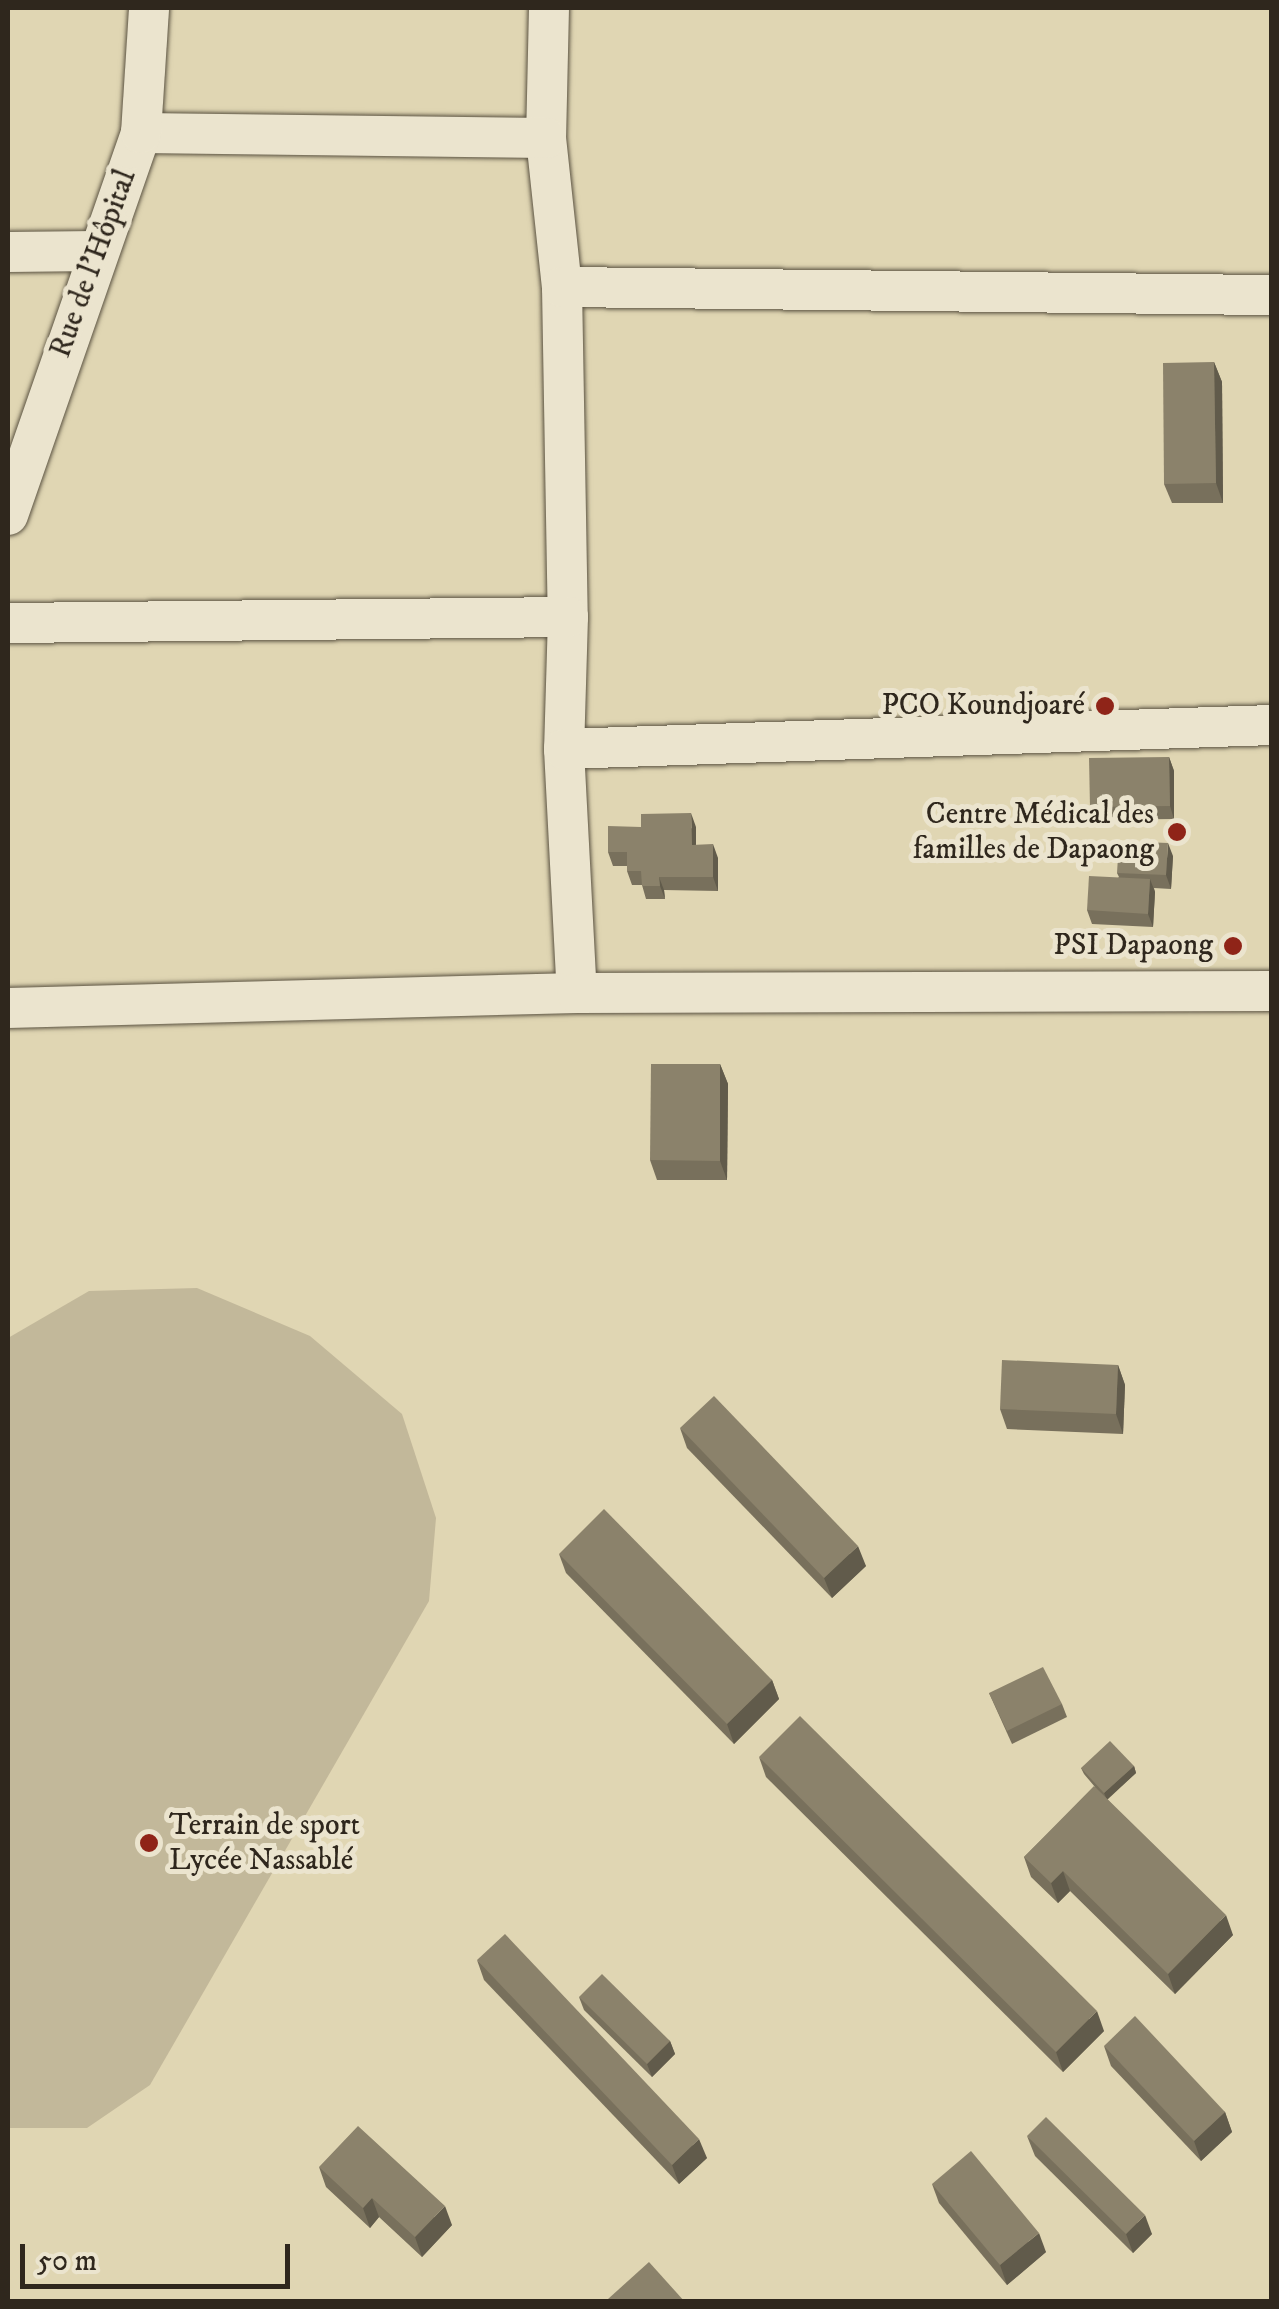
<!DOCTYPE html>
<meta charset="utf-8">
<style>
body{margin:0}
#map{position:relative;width:1279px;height:2309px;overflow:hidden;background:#e0d6b3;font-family:"IM FELL DW Pica",serif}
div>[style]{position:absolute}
.green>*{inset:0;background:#c2b89a}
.roads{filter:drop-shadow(0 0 2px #5b5342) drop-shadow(0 0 2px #5b5342)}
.minor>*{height:40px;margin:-20px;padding:0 20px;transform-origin:20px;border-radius:20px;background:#ebe4ce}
.wall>*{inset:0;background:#78705c}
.shaded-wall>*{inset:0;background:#615b4b}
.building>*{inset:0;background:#8b826b}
.dots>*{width:28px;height:28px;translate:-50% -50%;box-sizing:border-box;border:5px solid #ebe4ce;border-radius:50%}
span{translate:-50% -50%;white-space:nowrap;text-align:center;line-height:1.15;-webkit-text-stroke:10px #ebe4ce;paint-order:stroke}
.street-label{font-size:30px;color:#2f271d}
.poi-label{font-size:30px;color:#2f271d}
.right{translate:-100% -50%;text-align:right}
.left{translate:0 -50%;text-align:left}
.frame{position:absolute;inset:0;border:10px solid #2f271d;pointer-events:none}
.scale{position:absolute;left:20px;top:2244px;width:270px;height:45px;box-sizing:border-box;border:5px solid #2f271d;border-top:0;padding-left:12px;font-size:30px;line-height:35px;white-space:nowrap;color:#2f271d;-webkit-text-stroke:8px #ebe4ce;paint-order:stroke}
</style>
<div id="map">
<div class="green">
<div style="clip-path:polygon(197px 1288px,310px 1336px,402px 1414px,436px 1518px,429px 1601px,150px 2085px,87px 2128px,8px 2128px,8px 1338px,89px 1291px)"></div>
</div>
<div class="roads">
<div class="minor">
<div style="left:549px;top:8px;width:130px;rotate:91.3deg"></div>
<div style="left:546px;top:138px;width:150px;rotate:83.9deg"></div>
<div style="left:562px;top:287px;width:330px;rotate:89deg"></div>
<div style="left:568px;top:617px;width:132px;rotate:91.7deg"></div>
<div style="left:564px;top:749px;width:244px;rotate:87deg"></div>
<div style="left:141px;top:133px;width:405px;rotate:0.7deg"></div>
<div style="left:8px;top:252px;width:88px;rotate:-0.7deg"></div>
<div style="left:562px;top:287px;width:710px;rotate:0.65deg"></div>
<div style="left:8px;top:515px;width:404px;rotate:-70.8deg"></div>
<div style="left:141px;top:133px;width:125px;rotate:-86.3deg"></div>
<div style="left:8px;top:623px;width:560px;rotate:-0.61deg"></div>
<div style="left:564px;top:749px;width:708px;rotate:-1.94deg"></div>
<div style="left:8px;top:1008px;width:569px;rotate:-1.51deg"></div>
<div style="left:577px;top:993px;width:695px;rotate:-0.16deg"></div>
</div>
</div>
<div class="wall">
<div style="clip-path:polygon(1214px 362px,1222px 382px,1223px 503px,1172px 503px,1164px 484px)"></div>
<div style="clip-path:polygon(1169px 757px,1174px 771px,1174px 819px,1095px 820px,1090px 807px)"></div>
<div style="clip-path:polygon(696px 827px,696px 845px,718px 858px,718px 891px,664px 890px,665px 899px,646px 899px,642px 885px,632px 885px,627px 871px,627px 866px,613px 866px,608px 852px)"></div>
<div style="clip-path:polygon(1173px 856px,1171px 889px,1154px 888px,1155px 892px,1153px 927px,1092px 924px,1087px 910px,1119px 877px,1117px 873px)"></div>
<div style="clip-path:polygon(720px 1064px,728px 1084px,727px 1180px,657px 1180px,650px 1160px)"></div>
<div style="clip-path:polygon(1118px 1365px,1125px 1385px,1123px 1434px,1007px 1429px,1000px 1409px)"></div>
<div style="clip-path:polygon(680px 1428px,866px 1566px,832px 1598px,687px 1448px)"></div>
<div style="clip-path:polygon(559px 1554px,772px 1680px,779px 1699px,734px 1744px,566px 1573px)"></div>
<div style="clip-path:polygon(989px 1693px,1062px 1704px,1067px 1717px,1012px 1744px)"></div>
<div style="clip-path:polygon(759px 1757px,1104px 2031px,1063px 2072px,766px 1777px)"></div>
<div style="clip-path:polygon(1134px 1766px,1136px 1773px,1107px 1799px,1233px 1935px,1175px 1994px,1070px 1891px,1058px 1903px,1031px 1877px,1024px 1857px,1095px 1787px,1084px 1774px,1081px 1768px)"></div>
<div style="clip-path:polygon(477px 1960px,707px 2158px,679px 2184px,484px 1980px)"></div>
<div style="clip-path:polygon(579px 1997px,670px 2041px,675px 2054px,652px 2077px,584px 2010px)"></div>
<div style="clip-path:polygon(1104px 2046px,1225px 2112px,1232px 2132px,1201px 2161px,1111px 2066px)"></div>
<div style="clip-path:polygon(1027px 2136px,1152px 2234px,1133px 2253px,1035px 2156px)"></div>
<div style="clip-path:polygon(319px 2167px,452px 2225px,422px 2257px,379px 2217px,370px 2228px,326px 2187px)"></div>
<div style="clip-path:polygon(932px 2184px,1046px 2252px,1007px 2285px,939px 2203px)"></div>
</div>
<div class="shaded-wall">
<div style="clip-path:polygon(1214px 362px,1222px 382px,1223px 503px,1216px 483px)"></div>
<div style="clip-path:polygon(1169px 757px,1174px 771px,1174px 819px,1170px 806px)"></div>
<div style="clip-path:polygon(691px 813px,696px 827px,696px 858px,692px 845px)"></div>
<div style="clip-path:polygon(1168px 843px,1173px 856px,1171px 889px,1166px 875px)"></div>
<div style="clip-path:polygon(713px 844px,718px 858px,718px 891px,713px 877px)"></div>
<div style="clip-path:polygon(659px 877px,664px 890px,665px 899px,660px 886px)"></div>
<div style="clip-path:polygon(1150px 879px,1155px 892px,1153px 927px,1148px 914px)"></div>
<div style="clip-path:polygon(720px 1064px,728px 1084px,727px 1180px,720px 1161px)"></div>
<div style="clip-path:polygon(1118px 1365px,1125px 1385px,1123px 1434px,1116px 1414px)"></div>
<div style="clip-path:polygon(858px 1546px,866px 1566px,832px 1598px,824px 1578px)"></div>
<div style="clip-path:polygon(772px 1680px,779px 1699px,734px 1744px,727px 1724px)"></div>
<div style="clip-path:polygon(1134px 1766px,1136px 1773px,1107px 1800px,1104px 1793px)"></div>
<div style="clip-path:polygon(1063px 1871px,1070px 1891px,1058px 1903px,1051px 1883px)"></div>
<div style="clip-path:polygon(1226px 1915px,1233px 1935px,1175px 1994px,1168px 1974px)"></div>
<div style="clip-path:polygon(1097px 2011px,1104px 2031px,1063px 2072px,1056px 2052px)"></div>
<div style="clip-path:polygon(670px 2041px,675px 2054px,652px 2077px,647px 2064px)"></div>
<div style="clip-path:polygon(1225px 2112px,1232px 2132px,1201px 2161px,1194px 2141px)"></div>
<div style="clip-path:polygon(699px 2139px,707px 2158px,679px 2184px,672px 2165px)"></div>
<div style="clip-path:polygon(372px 2198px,379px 2217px,370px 2228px,363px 2208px)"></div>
<div style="clip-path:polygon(445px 2206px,452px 2225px,422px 2257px,415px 2237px)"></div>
<div style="clip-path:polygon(1145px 2215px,1152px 2234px,1133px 2253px,1126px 2234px)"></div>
<div style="clip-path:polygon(1039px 2233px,1046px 2252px,1007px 2285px,1000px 2265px)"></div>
</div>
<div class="building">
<div style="clip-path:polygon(1214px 362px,1216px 483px,1164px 484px,1163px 363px)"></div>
<div style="clip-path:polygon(1169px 757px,1170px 806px,1090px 807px,1089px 758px)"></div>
<div style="clip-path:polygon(691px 813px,692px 845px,713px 844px,713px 877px,659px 877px,660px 886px,642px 886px,641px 871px,627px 871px,627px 852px,608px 852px,608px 826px,641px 827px,641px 814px)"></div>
<div style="clip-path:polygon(1119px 841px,1168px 843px,1166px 875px,1117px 873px)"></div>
<div style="clip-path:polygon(1089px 876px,1150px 879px,1148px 914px,1087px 910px)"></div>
<div style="clip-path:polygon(651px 1064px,720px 1064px,720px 1161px,650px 1160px)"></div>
<div style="clip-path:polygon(1002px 1360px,1118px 1365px,1116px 1414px,1000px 1409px)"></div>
<div style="clip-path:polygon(714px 1396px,858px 1546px,824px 1578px,680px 1428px)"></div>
<div style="clip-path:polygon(604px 1509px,772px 1680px,727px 1724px,559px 1554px)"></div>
<div style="clip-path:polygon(1043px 1667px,1062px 1704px,1007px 1731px,989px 1693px)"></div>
<div style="clip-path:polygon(800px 1716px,1097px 2011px,1056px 2052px,759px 1757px)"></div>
<div style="clip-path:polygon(1110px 1741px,1134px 1766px,1104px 1793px,1081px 1768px)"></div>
<div style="clip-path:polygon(1094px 1786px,1226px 1915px,1168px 1974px,1063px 1871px,1051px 1883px,1024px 1857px)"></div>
<div style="clip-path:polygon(505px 1934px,699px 2139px,672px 2165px,477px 1960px)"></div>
<div style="clip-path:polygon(602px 1974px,670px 2041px,647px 2064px,579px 1997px)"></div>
<div style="clip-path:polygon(1135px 2016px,1225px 2112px,1194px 2141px,1104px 2046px)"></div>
<div style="clip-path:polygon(1046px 2117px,1145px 2215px,1126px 2234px,1027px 2136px)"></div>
<div style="clip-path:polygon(358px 2126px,445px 2206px,415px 2237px,372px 2198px,363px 2208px,319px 2167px)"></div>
<div style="clip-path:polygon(971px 2151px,1039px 2233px,1000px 2265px,932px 2184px)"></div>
<div style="clip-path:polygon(649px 2262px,685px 2302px,610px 2302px,608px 2299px)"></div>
</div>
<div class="dots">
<div style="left:1105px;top:706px;background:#8f2418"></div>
<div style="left:1177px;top:832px;background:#8f2418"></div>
<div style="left:1233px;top:946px;background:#8f2418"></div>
<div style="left:149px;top:1843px;background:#8f2418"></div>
</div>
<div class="street-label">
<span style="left:94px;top:264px;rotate:-70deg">Rue de l'Hôpital</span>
</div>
<div class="poi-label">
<span class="right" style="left:1085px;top:706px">PCO Koundjoaré</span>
<span class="right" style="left:1154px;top:832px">Centre Médical des<br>familles de Dapaong</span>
<span class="right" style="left:1213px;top:946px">PSI Dapaong</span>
<span class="left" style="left:169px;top:1843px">Terrain de sport<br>Lycée Nassablé</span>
</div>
<div class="frame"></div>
<div class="scale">50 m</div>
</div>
